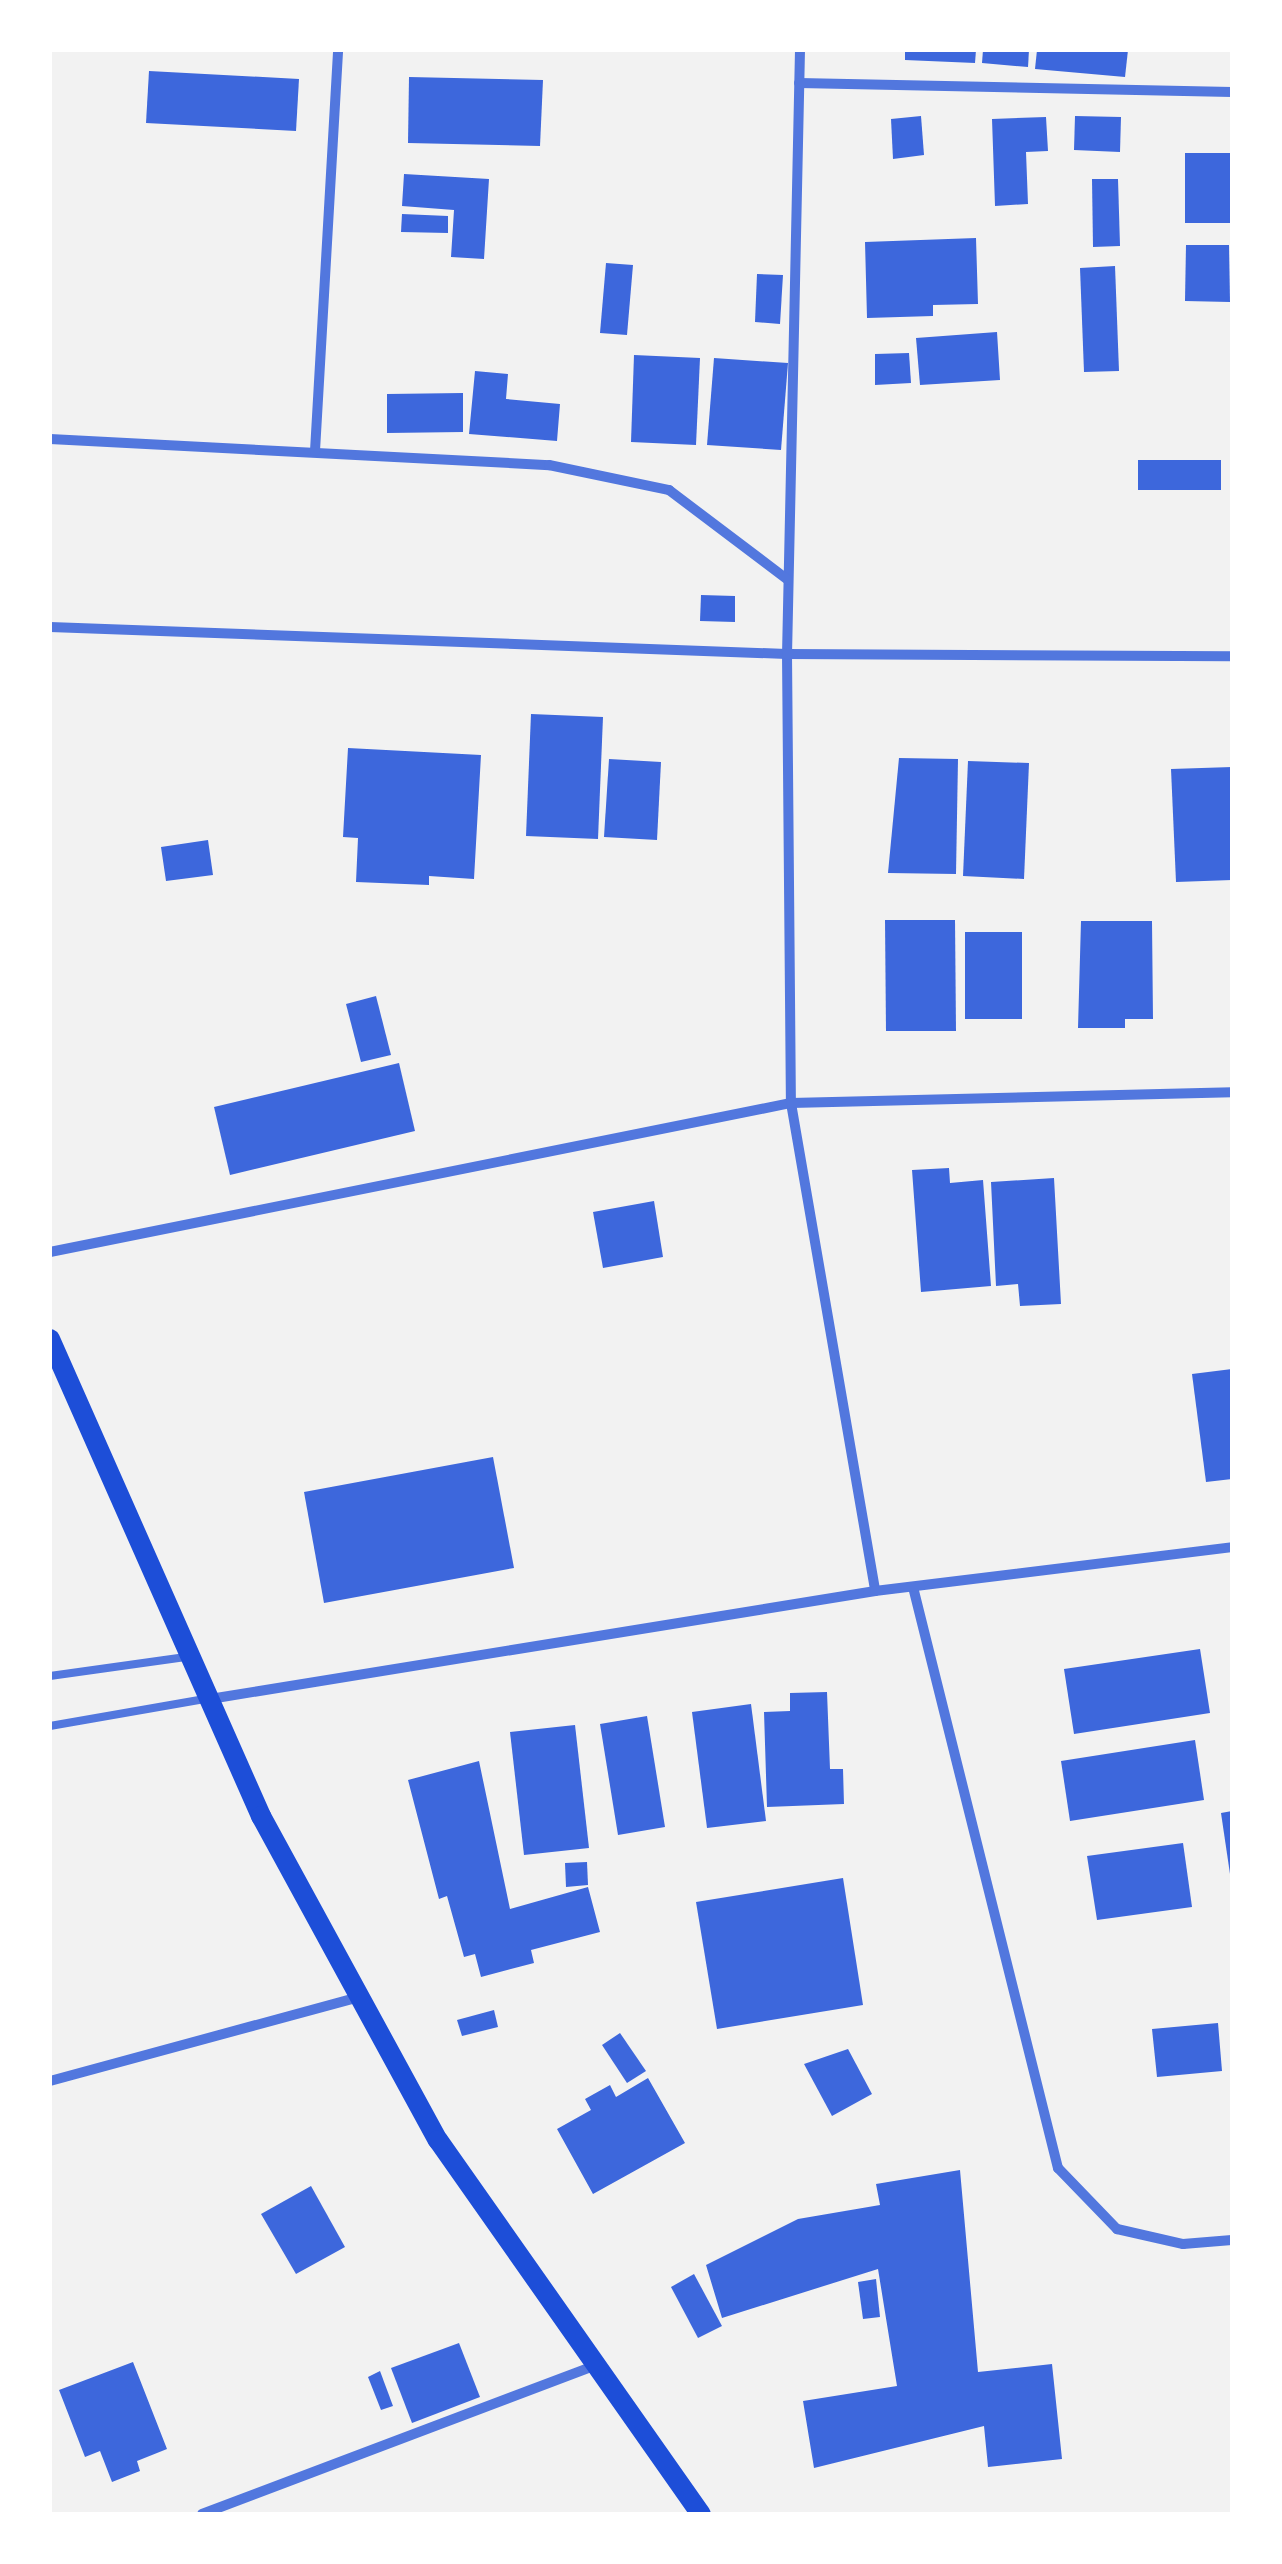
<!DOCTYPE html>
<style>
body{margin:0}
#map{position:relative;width:1282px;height:2564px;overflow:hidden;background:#f2f2f2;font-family:"Fira Sans",sans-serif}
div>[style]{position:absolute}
.building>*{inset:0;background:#3d67dc}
.service>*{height:8px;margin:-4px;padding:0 4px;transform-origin:4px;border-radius:4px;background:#5277de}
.minor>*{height:10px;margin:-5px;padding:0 5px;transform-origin:5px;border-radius:5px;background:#5277de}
.secondary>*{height:20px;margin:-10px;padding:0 10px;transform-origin:10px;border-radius:10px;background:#1d4ed8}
span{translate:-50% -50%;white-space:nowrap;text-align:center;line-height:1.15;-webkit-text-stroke:9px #fff;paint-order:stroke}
.frame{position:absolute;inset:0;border:52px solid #fff;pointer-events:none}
</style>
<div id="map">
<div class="building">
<div style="clip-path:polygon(905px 50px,976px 50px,975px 63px,905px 60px)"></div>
<div style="clip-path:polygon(983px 50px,1029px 50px,1028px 67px,982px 63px)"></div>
<div style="clip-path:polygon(1037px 50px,1128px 50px,1125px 77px,1035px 69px)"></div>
<div style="clip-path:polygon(149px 71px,299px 79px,296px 131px,146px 123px)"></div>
<div style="clip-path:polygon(409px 77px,543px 80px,540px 146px,408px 143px)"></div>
<div style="clip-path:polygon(921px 116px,924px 155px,893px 159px,891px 119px)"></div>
<div style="clip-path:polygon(1075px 116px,1121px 117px,1120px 152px,1074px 150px)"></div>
<div style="clip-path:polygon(1046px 117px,1048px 151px,1026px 152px,1028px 204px,995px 206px,992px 119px)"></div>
<div style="clip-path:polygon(1185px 153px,1232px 153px,1232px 223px,1185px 223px)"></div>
<div style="clip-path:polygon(404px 174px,489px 179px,484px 259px,451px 257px,454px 210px,402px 206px)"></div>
<div style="clip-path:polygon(1092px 179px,1118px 179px,1120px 246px,1093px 247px)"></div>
<div style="clip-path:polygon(402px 214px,448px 216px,448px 233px,401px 232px)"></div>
<div style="clip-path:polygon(976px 238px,978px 304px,933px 305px,933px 316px,867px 318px,865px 242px)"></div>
<div style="clip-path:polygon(1186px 245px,1229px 245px,1230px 302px,1185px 301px)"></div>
<div style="clip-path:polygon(606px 263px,633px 265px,627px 335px,600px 333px)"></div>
<div style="clip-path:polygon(1115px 266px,1119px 371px,1084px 372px,1080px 268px)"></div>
<div style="clip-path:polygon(757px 274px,783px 275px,780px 324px,755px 322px)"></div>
<div style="clip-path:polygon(997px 332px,1000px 380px,920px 385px,916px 338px)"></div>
<div style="clip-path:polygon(909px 353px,911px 383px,875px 385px,875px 354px)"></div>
<div style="clip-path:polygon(634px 355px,700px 358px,696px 445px,631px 442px)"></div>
<div style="clip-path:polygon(714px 358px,788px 363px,781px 450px,707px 445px)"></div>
<div style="clip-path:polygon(475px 371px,508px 374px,506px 399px,560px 404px,557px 441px,469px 434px)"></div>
<div style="clip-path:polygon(463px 393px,463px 432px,387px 433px,387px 394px)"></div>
<div style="clip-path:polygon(1138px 460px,1221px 460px,1221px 490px,1138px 490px)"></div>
<div style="clip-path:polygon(701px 595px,735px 596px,735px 622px,700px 621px)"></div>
<div style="clip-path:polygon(531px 714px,603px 717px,598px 839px,526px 836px)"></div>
<div style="clip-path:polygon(348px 748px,481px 755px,474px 879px,429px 876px,429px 885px,356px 882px,358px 838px,343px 837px)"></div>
<div style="clip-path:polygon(899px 758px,958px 759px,956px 874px,888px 873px)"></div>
<div style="clip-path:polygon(609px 759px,661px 762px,657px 840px,604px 837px)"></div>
<div style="clip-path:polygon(968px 761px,1029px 763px,1024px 879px,963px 876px)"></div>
<div style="clip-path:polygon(1232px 767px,1232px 880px,1176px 882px,1171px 769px)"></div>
<div style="clip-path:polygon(208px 840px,213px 875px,166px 881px,161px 847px)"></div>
<div style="clip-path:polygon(885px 920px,955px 920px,956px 1031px,886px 1031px)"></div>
<div style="clip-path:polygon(1081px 921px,1152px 921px,1153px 1019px,1125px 1019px,1125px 1028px,1078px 1028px)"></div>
<div style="clip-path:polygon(965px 932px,1022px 932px,1022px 1019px,965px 1019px)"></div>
<div style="clip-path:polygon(376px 996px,391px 1055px,361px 1062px,346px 1004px)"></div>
<div style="clip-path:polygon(399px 1063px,415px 1131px,230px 1175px,214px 1107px)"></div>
<div style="clip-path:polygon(949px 1168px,950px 1183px,983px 1180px,991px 1286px,921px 1292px,912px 1170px)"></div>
<div style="clip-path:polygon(1054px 1178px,1061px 1304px,1020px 1306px,1018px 1284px,996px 1286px,991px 1182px)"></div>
<div style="clip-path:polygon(654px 1201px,663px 1257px,603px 1268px,593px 1212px)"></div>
<div style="clip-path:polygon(1232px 1369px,1232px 1479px,1206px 1482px,1192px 1374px)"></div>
<div style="clip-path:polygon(493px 1457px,514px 1568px,324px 1603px,304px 1492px)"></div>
<div style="clip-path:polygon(1200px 1649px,1210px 1713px,1074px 1734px,1064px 1669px)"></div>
<div style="clip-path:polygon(827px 1692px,830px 1769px,843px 1769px,844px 1804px,767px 1807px,764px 1712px,790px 1711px,790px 1693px)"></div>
<div style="clip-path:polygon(751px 1704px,766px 1821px,707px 1828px,692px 1712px)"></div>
<div style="clip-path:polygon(647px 1716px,665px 1827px,618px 1835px,600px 1724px)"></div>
<div style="clip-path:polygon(575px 1725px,589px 1848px,524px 1855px,510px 1732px)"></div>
<div style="clip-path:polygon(1195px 1740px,1204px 1800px,1070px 1821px,1061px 1761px)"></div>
<div style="clip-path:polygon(479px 1761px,510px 1909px,588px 1887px,600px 1932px,531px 1950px,534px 1963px,481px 1977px,475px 1954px,464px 1957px,447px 1896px,439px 1899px,408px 1780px)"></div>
<div style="clip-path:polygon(1232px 1811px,1232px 1873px,1230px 1874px,1221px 1813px)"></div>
<div style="clip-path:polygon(1183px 1843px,1192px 1907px,1097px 1920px,1087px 1856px)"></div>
<div style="clip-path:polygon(587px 1862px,588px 1885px,566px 1887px,565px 1863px)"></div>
<div style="clip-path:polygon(843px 1878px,863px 2005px,717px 2029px,696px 1902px)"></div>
<div style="clip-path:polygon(494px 2010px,498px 2027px,462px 2036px,457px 2020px)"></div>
<div style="clip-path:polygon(1218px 2023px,1222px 2071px,1157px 2077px,1152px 2029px)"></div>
<div style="clip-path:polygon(620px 2033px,646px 2071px,627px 2083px,602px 2045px)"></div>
<div style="clip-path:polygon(848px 2049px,872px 2094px,832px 2116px,804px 2064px)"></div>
<div style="clip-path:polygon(648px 2078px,685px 2143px,593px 2194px,557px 2129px,591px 2110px,585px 2099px,610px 2085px,616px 2097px)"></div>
<div style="clip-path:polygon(960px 2170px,978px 2372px,1052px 2364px,1062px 2459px,988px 2467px,984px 2426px,814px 2468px,803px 2401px,897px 2386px,878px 2269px,722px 2318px,706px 2265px,798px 2219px,880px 2205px,876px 2184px)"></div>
<div style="clip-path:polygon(311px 2186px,345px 2247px,296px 2274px,261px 2214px)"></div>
<div style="clip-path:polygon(694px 2274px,722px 2326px,698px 2338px,671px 2287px)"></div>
<div style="clip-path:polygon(876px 2279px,880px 2317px,863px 2319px,858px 2282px)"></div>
<div style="clip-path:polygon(459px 2343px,480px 2397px,412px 2423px,391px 2368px)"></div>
<div style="clip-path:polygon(133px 2362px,167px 2449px,137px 2461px,140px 2471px,112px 2482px,100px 2451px,85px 2457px,59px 2390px)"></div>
<div style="clip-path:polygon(380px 2371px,393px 2406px,381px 2410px,368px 2377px)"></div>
</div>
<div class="service">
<div style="left:50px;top:1676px;width:137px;rotate:-8deg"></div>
<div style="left:50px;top:1726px;width:157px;rotate:-9.9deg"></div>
</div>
<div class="minor">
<div style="left:800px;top:50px;width:604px;rotate:91.23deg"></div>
<div style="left:787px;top:654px;width:449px;rotate:89.5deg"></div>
<div style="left:791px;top:1103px;width:495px;rotate:80.2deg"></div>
<div style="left:799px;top:83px;width:433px;rotate:1.2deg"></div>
<div style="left:50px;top:439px;width:500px;rotate:3deg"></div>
<div style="left:549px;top:465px;width:123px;rotate:11.8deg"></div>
<div style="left:669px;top:490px;width:149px;rotate:37.1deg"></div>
<div style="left:315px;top:451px;width:402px;rotate:-86.7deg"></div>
<div style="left:50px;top:627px;width:737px;rotate:2.1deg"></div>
<div style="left:787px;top:654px;width:445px;rotate:0.3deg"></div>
<div style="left:50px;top:1252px;width:756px;rotate:-11.37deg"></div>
<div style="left:791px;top:1103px;width:441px;rotate:-1.4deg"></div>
<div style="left:913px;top:1587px;width:599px;rotate:75.99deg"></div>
<div style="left:1058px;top:2168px;width:85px;rotate:46deg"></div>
<div style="left:1117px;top:2229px;width:68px;rotate:12.8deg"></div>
<div style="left:1183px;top:2244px;width:49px;rotate:-4.7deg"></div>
<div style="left:210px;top:1699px;width:674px;rotate:-9.22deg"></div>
<div style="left:875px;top:1591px;width:360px;rotate:-7deg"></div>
<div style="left:50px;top:2081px;width:320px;rotate:-15.2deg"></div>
<div style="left:202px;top:2514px;width:422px;rotate:-20.7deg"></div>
</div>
<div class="secondary">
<div style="left:50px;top:1339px;width:522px;rotate:66.14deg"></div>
<div style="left:261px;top:1816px;width:369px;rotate:61.4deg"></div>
<div style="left:438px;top:2140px;width:457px;rotate:54.9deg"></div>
</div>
<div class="frame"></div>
</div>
